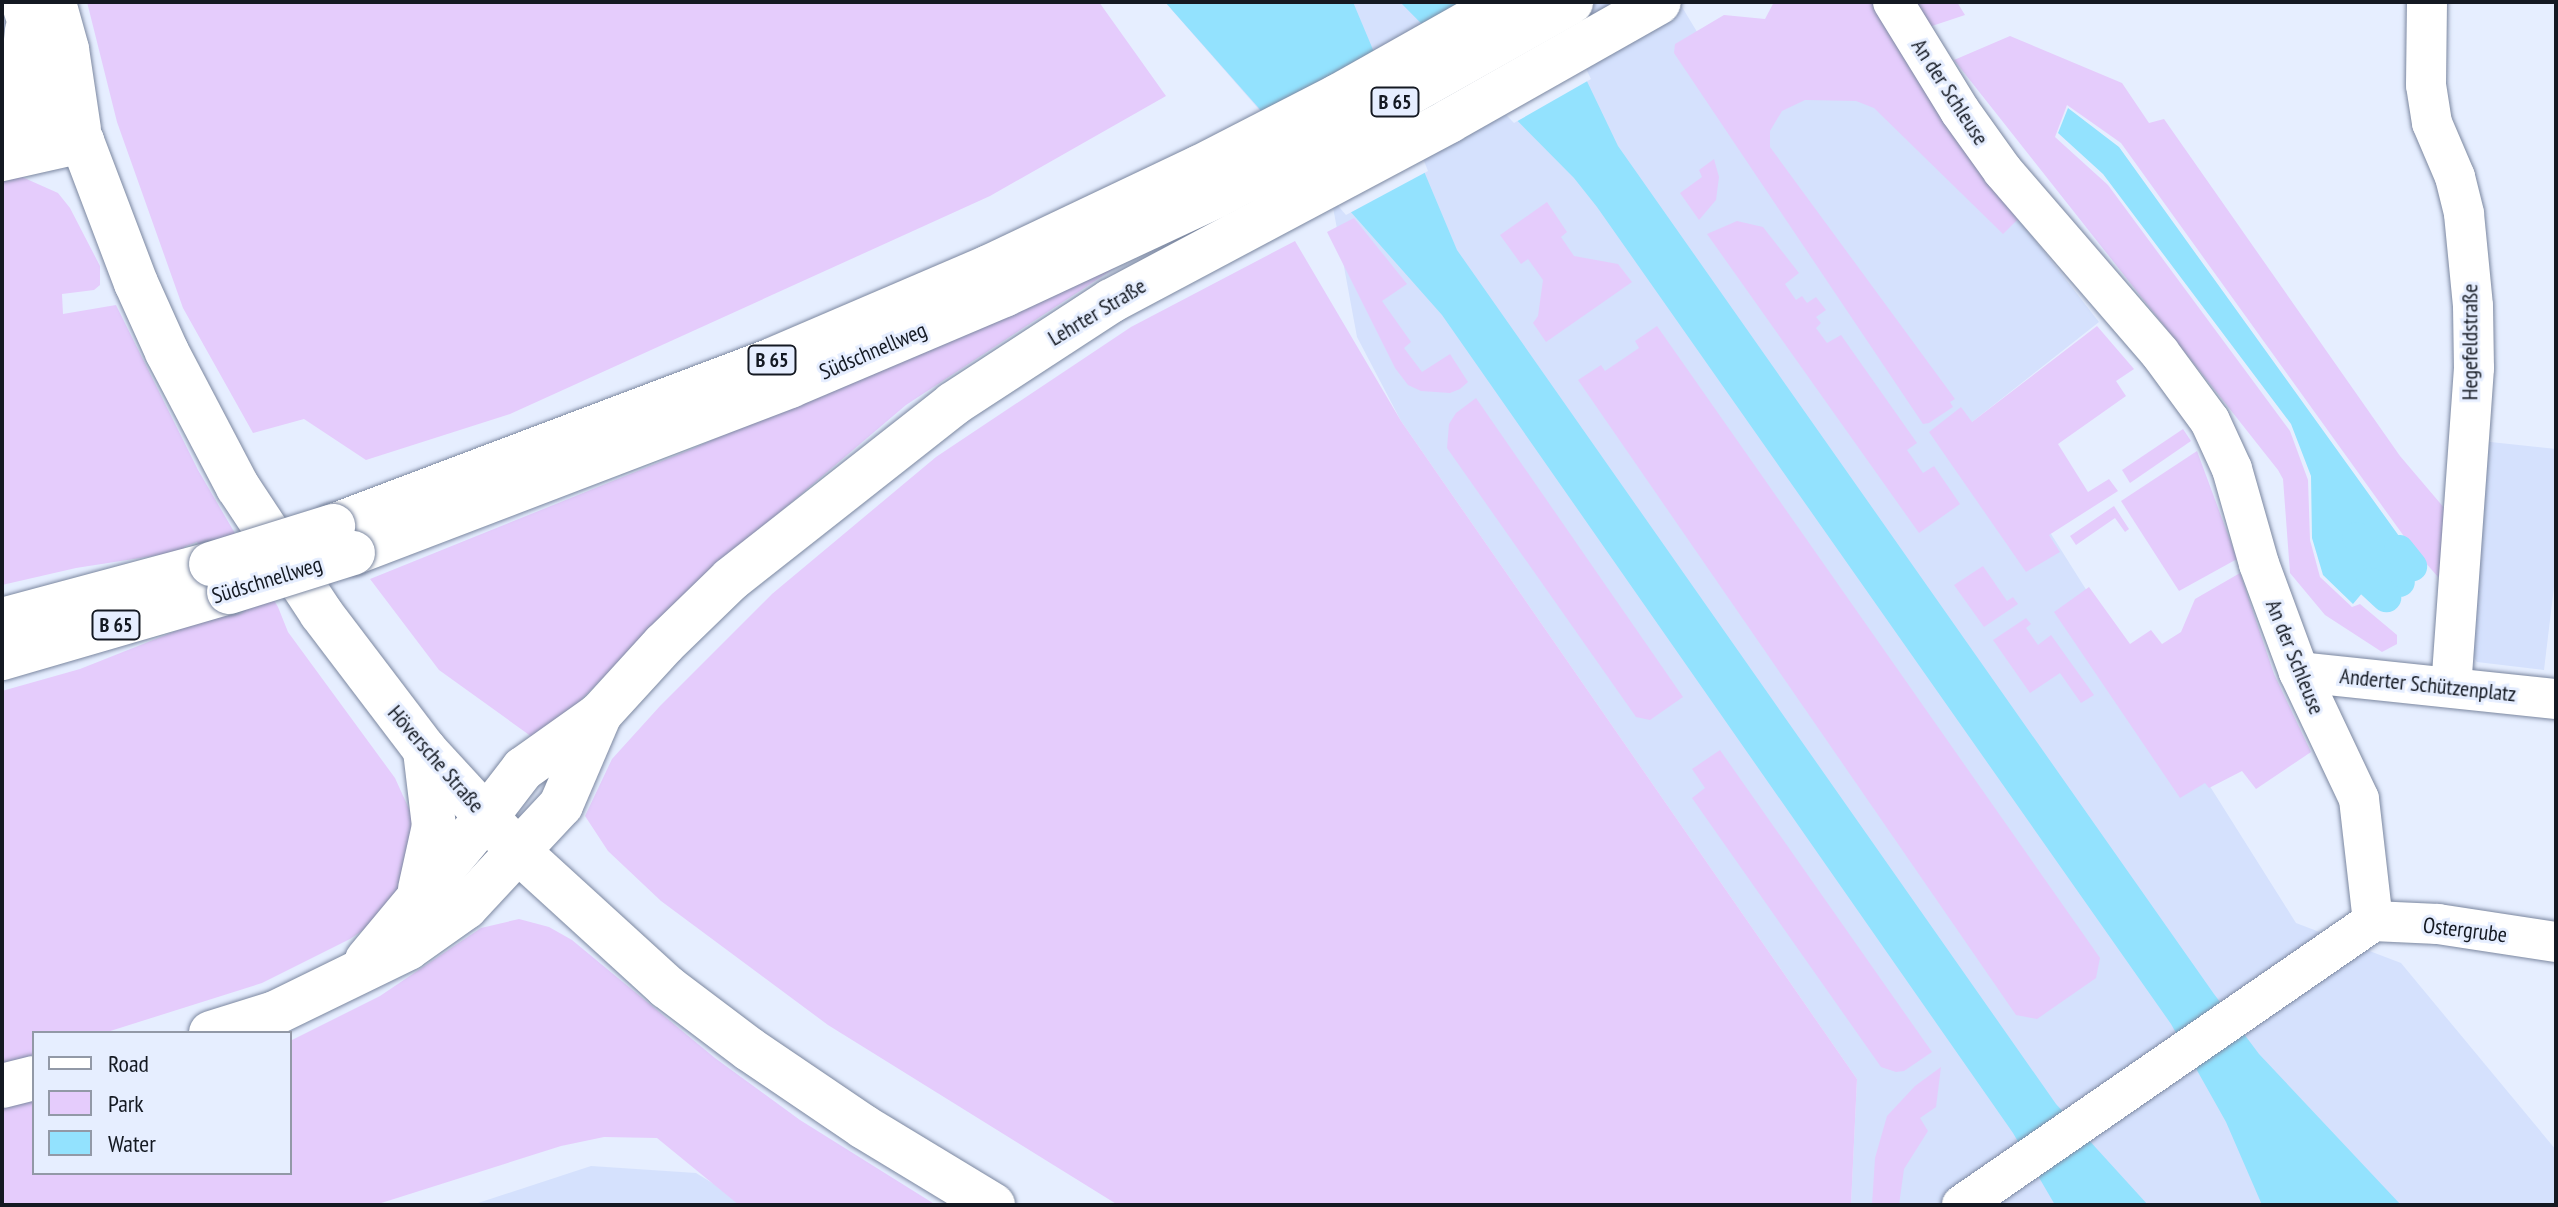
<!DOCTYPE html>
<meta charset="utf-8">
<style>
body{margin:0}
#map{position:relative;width:2558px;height:1207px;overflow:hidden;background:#e6eeff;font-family:"PT Sans Narrow",sans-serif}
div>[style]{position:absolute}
.built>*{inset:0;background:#d5e1fd}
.green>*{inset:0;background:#e5ccfc}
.water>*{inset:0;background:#93e2fe}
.pier>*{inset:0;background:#e6eeff}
.canal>*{height:30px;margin:-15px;padding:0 15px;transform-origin:15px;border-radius:15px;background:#93e2fe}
.roads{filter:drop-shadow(0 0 2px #7b87a0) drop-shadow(0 0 2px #7b87a0)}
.minor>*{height:40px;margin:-20px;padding:0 20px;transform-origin:20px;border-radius:20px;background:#fff}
.major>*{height:44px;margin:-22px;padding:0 22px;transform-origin:22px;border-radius:22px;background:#fff}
.highway>*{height:44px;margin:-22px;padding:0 22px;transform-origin:22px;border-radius:22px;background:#fff}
.bridges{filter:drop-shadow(0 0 2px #7b87a0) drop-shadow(0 0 2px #7b87a0)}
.highway-bridge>*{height:44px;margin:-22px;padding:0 22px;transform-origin:22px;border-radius:22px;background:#fff}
span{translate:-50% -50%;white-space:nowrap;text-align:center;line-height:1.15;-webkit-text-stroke:6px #e6eeff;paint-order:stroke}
.shield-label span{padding:2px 6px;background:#e6eeff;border:2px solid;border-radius:6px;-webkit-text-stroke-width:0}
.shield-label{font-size:20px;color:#141922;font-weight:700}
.street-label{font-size:22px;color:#141922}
.frame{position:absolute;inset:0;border:4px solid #141922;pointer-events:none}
.legend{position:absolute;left:32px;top:1031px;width:260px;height:144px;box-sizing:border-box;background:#e6eeff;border:2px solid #9299a7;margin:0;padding:10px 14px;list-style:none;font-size:24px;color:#141922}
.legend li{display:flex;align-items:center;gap:16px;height:40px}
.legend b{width:40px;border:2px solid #9299a7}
</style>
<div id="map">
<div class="built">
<div style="clip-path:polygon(1183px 2px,1679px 2px,1708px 50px,1809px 31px,1963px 148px,2099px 322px,1972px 422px,2041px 518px,2296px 923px,2401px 963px,2556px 1150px,2556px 1205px,1851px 1205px,1857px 1079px,1401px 421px,1357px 337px,1330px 191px,1171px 9px)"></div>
<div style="clip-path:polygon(2481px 441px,2556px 449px,2556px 570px,2544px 670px,2477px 662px,2469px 650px)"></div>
<div style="clip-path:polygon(591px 1166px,696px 1173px,748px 1205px,472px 1205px)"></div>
</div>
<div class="green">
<div style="clip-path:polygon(87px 2px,1099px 2px,1166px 96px,990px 196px,510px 414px,366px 460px,304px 419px,253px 433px,183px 308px,117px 122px)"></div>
<div style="clip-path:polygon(1774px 2px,1957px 2px,1965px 15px,1902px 36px,2018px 219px,2003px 234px,1874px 108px,1856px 101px,1805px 100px,1782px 111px,1770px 131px,1770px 147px,1955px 399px,1950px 402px,1953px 407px,1929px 423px,1923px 424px,1674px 53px,1675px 44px,1724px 15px,1765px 19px)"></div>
<div style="clip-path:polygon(2010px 36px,2122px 83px,2149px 123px,2164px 119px,2400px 456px,2457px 523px,2438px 577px,2411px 546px,2121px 143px,2067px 105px,2055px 137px,2108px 185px,2290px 431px,2308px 480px,2310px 540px,2320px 577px,2352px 607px,2360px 604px,2397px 635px,2397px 644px,2382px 652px,2325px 615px,2290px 573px,2283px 479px,2278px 470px,1954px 60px)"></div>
<div style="clip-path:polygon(1714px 159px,1719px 177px,1716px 200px,1699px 220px,1680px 193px,1702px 177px,1699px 170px)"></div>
<div style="clip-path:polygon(22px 177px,58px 193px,70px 208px,100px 266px,100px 285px,94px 290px,62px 294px,63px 314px,116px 305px,198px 470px,278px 607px,288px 632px,395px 778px,414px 820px,400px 889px,375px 922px,350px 939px,262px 983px,104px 1033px,34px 1033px,34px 1055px,2px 1064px,2px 691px,80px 669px,206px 619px,243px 613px,197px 542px,184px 547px,185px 551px,76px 568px,2px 585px,2px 178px)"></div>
<div style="clip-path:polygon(1547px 202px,1567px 232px,1561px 237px,1574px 256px,1618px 264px,1632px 282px,1546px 342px,1533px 323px,1538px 316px,1543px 280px,1528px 259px,1521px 264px,1500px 235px)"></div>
<div style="clip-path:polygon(1354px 218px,1407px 284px,1382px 301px,1411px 342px,1404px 348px,1422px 372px,1450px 354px,1468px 382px,1460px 389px,1450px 393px,1421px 391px,1408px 385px,1395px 368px,1327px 232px)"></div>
<div style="clip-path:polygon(1737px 221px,1763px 227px,1799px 273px,1785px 284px,1796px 300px,1802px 296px,1807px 303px,1816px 297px,1826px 310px,1816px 317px,1821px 323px,1816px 328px,1827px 343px,1841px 335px,1917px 443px,1907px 450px,1923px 473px,1934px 466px,1960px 504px,1919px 533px,1707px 234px)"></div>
<div style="clip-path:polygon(1295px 241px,1401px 421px,1857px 1079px,1851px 1205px,1118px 1205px,828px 1025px,661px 901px,608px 851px,585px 816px,612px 759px,660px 706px,772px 594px,936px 457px,1131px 327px)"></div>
<div style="clip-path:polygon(1153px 243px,906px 405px,707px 574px,539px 742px,439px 670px,370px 579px,692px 449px)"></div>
<div style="clip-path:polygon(1657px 326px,2100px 958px,2096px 978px,2037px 1019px,2016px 1015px,1578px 380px,1601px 365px,1605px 371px,1639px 348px,1635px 341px)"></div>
<div style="clip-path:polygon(2097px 326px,2134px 369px,2116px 381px,2126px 396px,2058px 444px,2088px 492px,2109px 479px,2118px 491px,2049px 535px,2060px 552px,2026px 572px,1929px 432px,1961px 407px,1972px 422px)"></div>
<div style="clip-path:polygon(1476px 398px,1683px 697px,1650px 720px,1636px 717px,1447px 448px,1449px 424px,1456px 413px)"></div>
<div style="clip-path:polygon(2183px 429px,2191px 441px,2130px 483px,2122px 470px)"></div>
<div style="clip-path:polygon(2197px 451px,2237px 559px,2179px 591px,2121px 501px)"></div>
<div style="clip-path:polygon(2114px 506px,2129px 529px,2125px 532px,2115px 518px,2076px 545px,2070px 536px)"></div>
<div style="clip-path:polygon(1983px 566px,2007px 601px,2013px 597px,2018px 604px,1984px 627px,1954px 585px)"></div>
<div style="clip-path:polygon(2240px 573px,2274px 674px,2311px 752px,2256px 789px,2242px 771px,2209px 788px,2205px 783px,2180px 798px,2054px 612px,2089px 587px,2130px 644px,2151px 630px,2162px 644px,2181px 632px,2195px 599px)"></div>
<div style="clip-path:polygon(2026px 618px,2031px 624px,2026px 628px,2038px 645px,2051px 635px,2094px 695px,2081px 703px,2060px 673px,2030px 693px,1993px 640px)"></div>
<div style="clip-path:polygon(1720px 750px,1932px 1052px,1904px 1071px,1896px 1072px,1881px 1067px,1692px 798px,1705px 788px,1692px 769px)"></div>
<div style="clip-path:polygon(519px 919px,549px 927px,572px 940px,715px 1058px,800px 1120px,936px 1205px,739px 1205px,657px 1138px,604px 1137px,561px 1146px,375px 1205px,2px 1205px,2px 1105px,34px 1099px,34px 1173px,290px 1173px,290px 1041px,380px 996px,481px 928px)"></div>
<div style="clip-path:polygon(1941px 1067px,1936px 1107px,1920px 1118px,1928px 1131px,1904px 1169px,1899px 1205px,1872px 1205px,1875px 1158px,1887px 1116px,1915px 1086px)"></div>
</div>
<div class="water">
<div style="clip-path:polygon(1165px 2px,1353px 2px,1457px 250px,2056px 1104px,2148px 1205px,2055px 1205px,2013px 1133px,1442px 315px)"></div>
<div style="clip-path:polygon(1400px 2px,1549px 2px,1618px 146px,2214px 994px,2259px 1054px,2401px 1205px,2262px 1205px,2226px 1122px,2171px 1024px,1597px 207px,1574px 178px)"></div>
<div style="clip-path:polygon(2068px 108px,2119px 147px,2404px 543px,2353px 604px,2323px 575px,2312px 538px,2311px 476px,2291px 424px,2103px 174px,2058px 133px)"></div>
</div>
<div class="pier">
<div style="clip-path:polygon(1568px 32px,1591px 79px,1514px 123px,1477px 85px)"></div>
<div style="clip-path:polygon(1409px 124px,1428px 171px,1346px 215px,1313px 177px)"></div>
</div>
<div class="canal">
<div style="left:2357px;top:537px;width:62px;rotate:46.3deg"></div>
<div style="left:2399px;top:550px;width:21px;rotate:51deg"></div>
<div style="left:2371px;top:583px;width:21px;rotate:43deg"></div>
</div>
<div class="roads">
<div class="minor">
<div style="left:21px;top:2px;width:94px;rotate:72deg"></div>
<div style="left:50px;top:91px;width:59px;rotate:57.4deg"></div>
<div style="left:56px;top:2px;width:49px;rotate:74.5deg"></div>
<div style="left:69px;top:49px;width:81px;rotate:81.5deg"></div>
<div style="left:1893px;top:2px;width:128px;rotate:58.4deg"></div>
<div style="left:1960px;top:111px;width:74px;rotate:54.4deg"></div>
<div style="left:2003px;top:171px;width:240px;rotate:49.2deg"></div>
<div style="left:2160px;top:353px;width:84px;rotate:53.7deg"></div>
<div style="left:2210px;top:421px;width:53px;rotate:65.4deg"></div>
<div style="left:2232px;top:469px;width:99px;rotate:74.1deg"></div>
<div style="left:2259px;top:564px;width:115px;rotate:69.7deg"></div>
<div style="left:2299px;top:672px;width:140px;rotate:64.7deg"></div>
<div style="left:2359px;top:799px;width:123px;rotate:83.5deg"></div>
<div style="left:2427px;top:2px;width:83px;rotate:90.7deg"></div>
<div style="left:2426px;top:85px;width:38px;rotate:81deg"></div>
<div style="left:2432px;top:123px;width:59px;rotate:66.9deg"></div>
<div style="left:2455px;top:177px;width:38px;rotate:76deg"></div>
<div style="left:2464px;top:214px;width:92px;rotate:84.4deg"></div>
<div style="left:2473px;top:306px;width:62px;rotate:89.1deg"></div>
<div style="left:2474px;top:368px;width:320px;rotate:94.1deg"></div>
<div style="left:2299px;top:672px;width:258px;rotate:6deg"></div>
<div style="left:2373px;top:921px;width:65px;rotate:2.6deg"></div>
<div style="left:2438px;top:924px;width:119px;rotate:8.7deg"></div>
<div style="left:1962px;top:1205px;width:500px;rotate:-34.6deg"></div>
</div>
<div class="major">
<div style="left:82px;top:141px;width:152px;rotate:69.2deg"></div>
<div style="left:136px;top:283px;width:76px;rotate:65.8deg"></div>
<div style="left:167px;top:352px;width:153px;rotate:62.3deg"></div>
<div style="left:238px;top:487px;width:151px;rotate:56.6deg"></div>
<div style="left:321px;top:613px;width:172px;rotate:52.8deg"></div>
<div style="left:425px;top:750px;width:137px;rotate:47.4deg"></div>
<div style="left:518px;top:851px;width:202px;rotate:42.4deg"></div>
<div style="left:667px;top:987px;width:103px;rotate:37.1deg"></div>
<div style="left:749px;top:1049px;width:139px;rotate:34.1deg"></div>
<div style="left:864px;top:1127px;width:151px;rotate:31.2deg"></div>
<div style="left:486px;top:817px;width:61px;rotate:-52.4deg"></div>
<div style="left:523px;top:769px;width:95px;rotate:-35.5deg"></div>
<div style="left:600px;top:714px;width:95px;rotate:-47.6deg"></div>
<div style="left:664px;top:644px;width:93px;rotate:-44.1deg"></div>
<div style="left:731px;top:579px;width:283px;rotate:-38.2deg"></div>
<div style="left:953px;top:404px;width:189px;rotate:-33.1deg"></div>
<div style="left:1111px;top:301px;width:383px;rotate:-28deg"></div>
<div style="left:1449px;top:121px;width:241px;rotate:-29.5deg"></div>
<div style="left:518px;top:851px;width:63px;rotate:-46.9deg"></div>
<div style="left:561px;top:805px;width:99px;rotate:-66.8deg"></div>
</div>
<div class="highway">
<div style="left:2px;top:117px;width:41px;rotate:-60.9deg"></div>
<div style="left:22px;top:81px;width:51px;rotate:-84.4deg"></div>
<div style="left:2px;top:120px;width:42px;rotate:-1.4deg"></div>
<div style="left:44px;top:119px;width:22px;rotate:22deg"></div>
<div style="left:64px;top:127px;width:23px;rotate:38deg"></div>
<div style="left:2px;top:159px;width:82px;rotate:-12.7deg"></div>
<div style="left:333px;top:526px;width:472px;rotate:-20.7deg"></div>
<div style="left:774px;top:359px;width:234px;rotate:-23.2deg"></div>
<div style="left:989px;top:267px;width:233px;rotate:-25.4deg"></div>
<div style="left:1200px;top:167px;width:155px;rotate:-27.2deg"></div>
<div style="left:1338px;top:96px;width:192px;rotate:-29.4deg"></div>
<div style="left:353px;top:553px;width:468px;rotate:-20.9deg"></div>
<div style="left:790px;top:386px;width:233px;rotate:-23deg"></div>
<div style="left:1004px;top:295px;width:234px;rotate:-25deg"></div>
<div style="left:1216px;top:196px;width:156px;rotate:-27.6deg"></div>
<div style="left:1354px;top:124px;width:249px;rotate:-29.3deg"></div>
<div style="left:2px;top:620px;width:216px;rotate:-15deg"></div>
<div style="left:2px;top:658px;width:236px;rotate:-16.2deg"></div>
<div style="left:420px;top:889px;width:65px;rotate:-77.5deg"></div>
<div style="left:434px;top:826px;width:77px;rotate:-96.8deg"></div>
<div style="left:367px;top:960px;width:186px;rotate:-50.2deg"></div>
<div style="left:211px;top:1033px;width:67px;rotate:-17.4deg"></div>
<div style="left:275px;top:1013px;width:148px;rotate:-26deg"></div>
<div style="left:408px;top:948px;width:71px;rotate:-35.3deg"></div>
<div style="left:466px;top:907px;width:76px;rotate:-47.1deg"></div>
<div style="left:2px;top:1086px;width:33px;rotate:-14deg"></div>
</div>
</div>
<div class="bridges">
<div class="highway-bridge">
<div style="left:211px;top:564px;width:128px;rotate:-17.3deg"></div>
<div style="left:229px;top:592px;width:130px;rotate:-17.5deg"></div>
</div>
</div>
<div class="shield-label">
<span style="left:1395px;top:102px">B 65</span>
<span style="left:772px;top:360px">B 65</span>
<span style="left:116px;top:625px">B 65</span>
</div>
<div class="street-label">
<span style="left:1950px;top:92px;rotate:57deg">An der Schleuse</span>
<span style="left:1097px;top:312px;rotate:-31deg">Lehrter Straße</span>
<span style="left:2470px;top:342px;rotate:-90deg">Hegefeldstraße</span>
<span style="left:873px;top:351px;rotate:-23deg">Südschnellweg</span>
<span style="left:267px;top:580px;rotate:-17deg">Südschnellweg</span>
<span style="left:2295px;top:657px;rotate:68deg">An der Schleuse</span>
<span style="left:2428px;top:685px;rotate:6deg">Anderter Schützenplatz</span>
<span style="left:436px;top:759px;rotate:49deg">Höversche Straße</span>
<span style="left:2465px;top:930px;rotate:7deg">Ostergrube</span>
</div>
<div class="frame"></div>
<ul class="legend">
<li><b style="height:10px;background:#fff"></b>Road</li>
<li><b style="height:22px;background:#e5ccfc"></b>Park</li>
<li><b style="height:22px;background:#93e2fe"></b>Water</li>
</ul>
</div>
